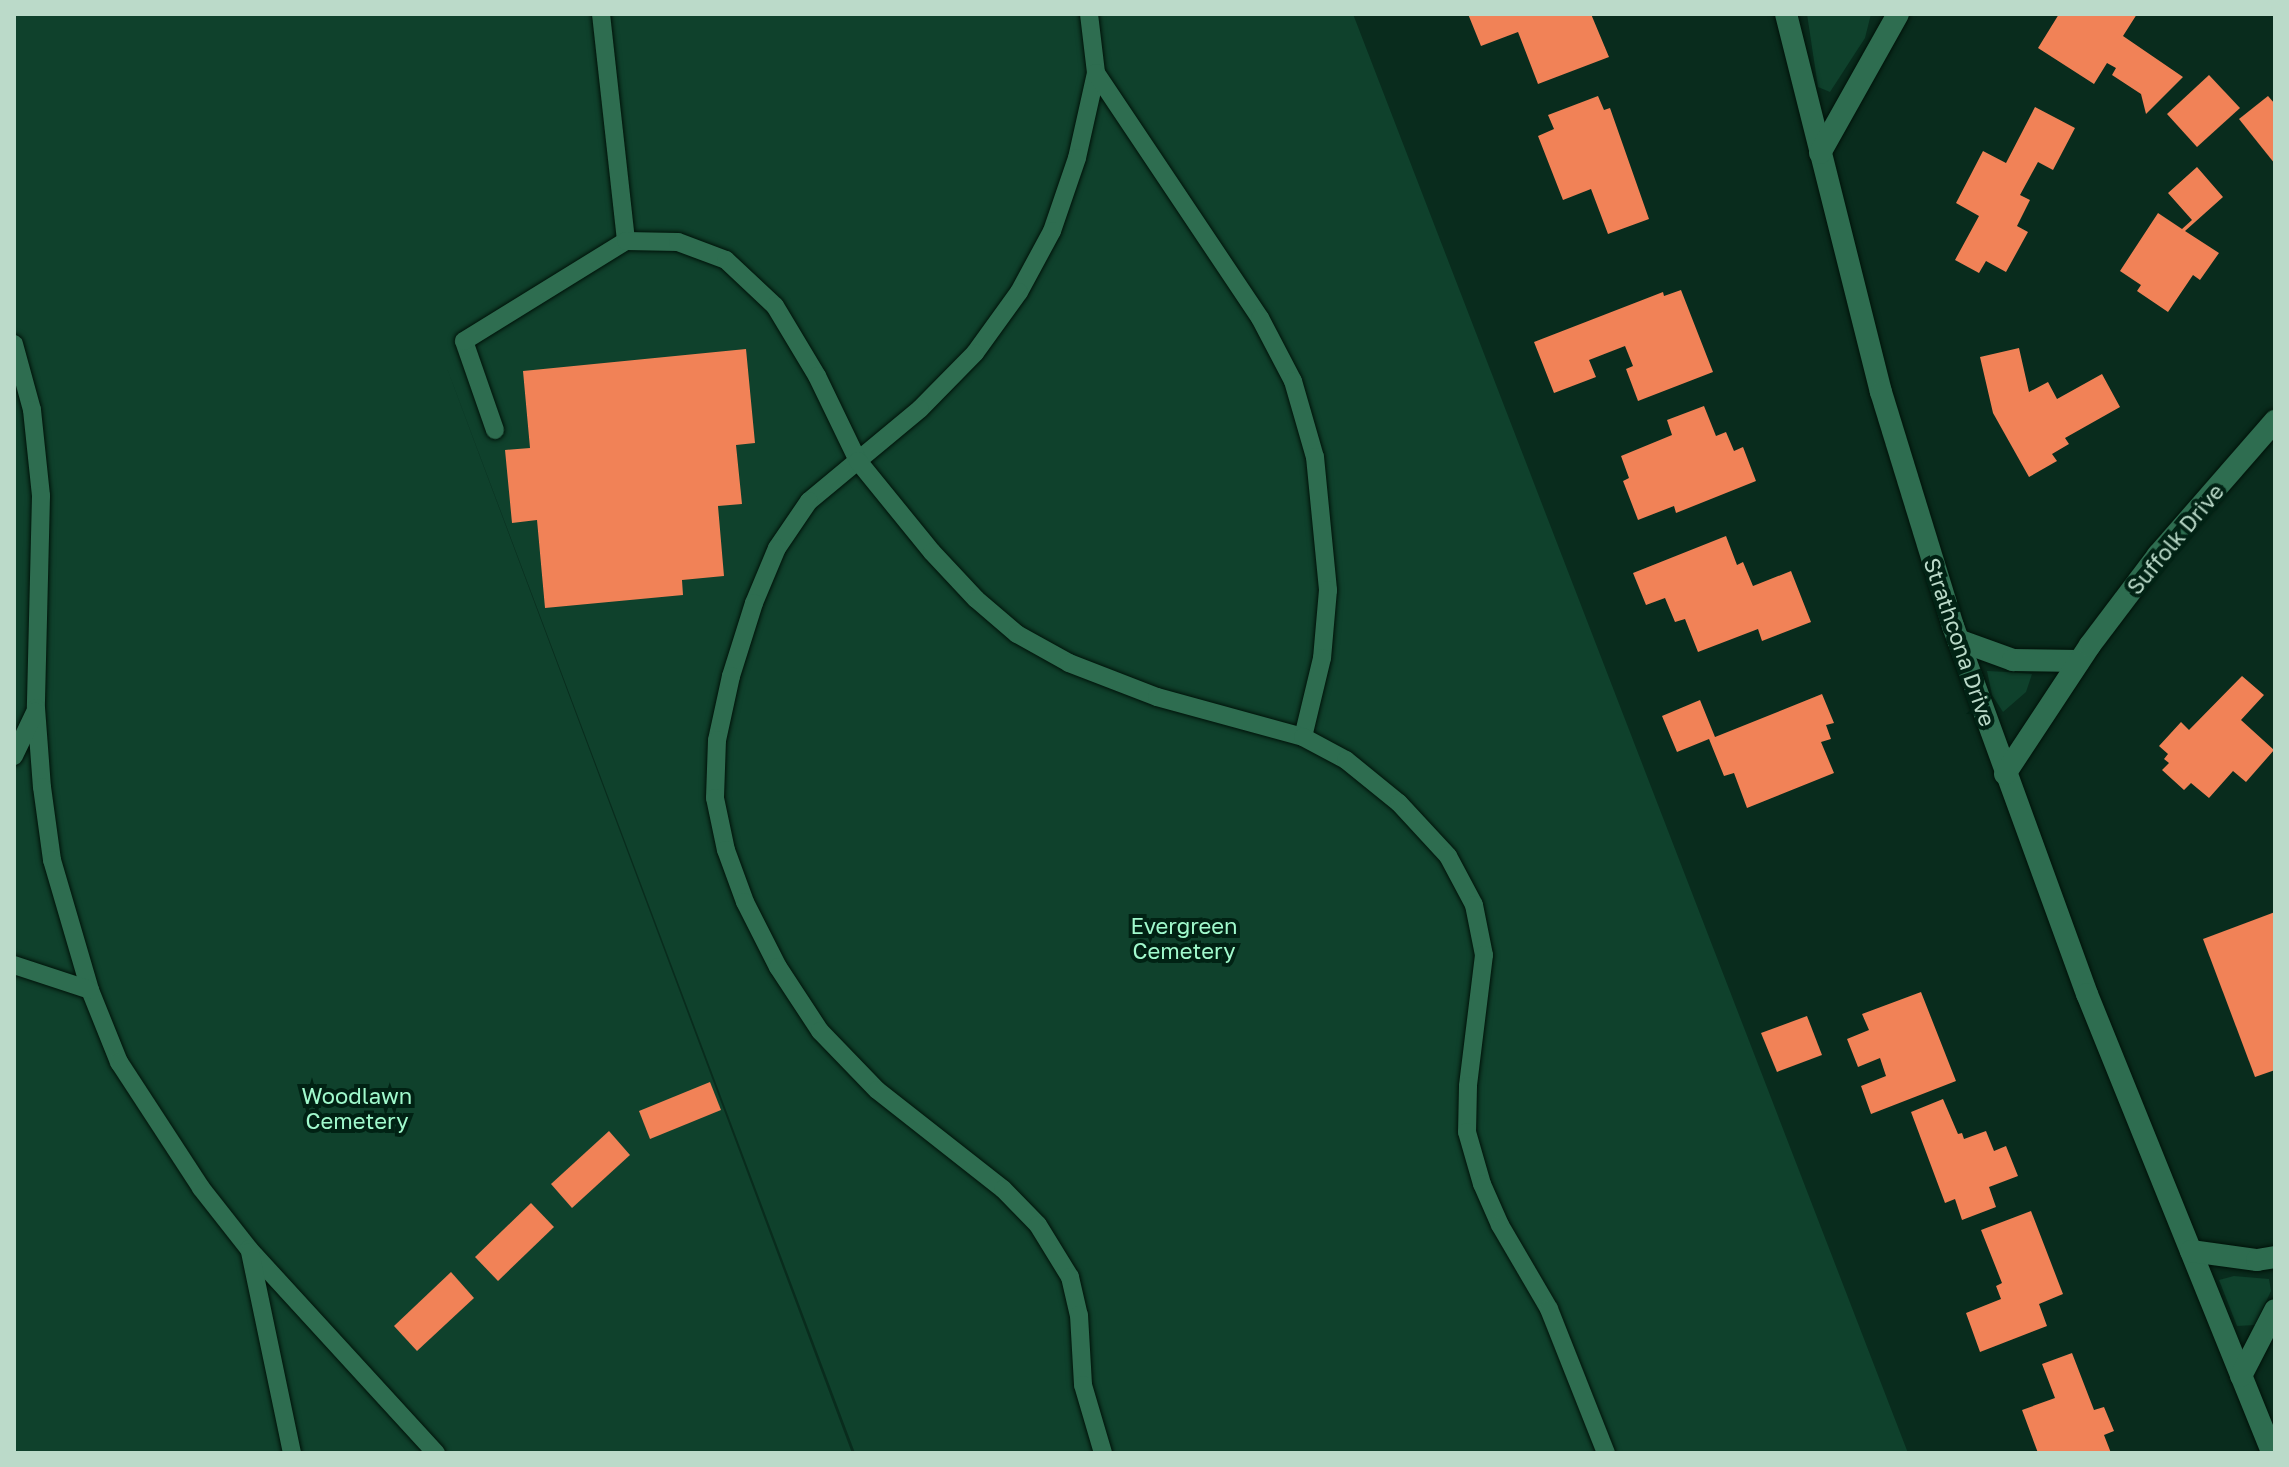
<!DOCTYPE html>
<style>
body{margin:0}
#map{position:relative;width:2289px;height:1467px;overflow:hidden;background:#092c1d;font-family:"Golos Text",sans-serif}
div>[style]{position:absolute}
.green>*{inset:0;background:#0f412c}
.building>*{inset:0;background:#f18257}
.roads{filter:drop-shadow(0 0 2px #011209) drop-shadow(0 0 2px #011209)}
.service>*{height:18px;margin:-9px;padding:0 9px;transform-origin:9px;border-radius:9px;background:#2e6d50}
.minor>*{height:22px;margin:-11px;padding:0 11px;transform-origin:11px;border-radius:11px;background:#2e6d50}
span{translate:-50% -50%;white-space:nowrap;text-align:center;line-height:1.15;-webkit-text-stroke:8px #012214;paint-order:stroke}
.street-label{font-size:22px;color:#bbdac9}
.park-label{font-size:22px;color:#a1facd}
.frame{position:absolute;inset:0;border:16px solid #bbdac9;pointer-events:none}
</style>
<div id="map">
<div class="green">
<div style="clip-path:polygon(14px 14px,1353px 14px,1908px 1453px,855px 1453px,445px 363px,852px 1453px,14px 1453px)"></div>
<div style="clip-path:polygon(1807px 14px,1871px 14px,1865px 38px,1830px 92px,1818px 87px)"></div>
<div style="clip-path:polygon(1987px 671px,2008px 672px,2032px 674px,2026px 692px,2003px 712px,1992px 695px)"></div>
<div style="clip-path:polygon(2234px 1276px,2269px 1279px,2271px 1291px,2255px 1325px,2237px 1326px,2219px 1280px)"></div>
</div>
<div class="building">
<div style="clip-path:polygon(1468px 14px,1591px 14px,1609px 57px,1538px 84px,1518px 32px,1481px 46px)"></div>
<div style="clip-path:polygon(2059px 14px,2137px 14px,2123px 36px,2183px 77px,2146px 114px,2141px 94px,2112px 75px,2116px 68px,2107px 63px,2094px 84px,2038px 48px)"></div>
<div style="clip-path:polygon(2209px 75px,2240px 108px,2197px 147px,2167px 114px)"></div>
<div style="clip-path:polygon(1598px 96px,1604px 110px,1610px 108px,1649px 219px,1608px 234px,1591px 189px,1563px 200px,1538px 136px,1554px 129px,1548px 115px)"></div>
<div style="clip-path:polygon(2268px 96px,2275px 104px,2275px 164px,2239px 119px)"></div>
<div style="clip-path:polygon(2035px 107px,2075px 128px,2053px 170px,2038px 162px,2020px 195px,2030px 200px,2017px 226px,2028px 232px,2006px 272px,1986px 261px,1979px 273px,1955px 260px,1979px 216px,1956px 203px,1983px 151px,2006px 163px)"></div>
<div style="clip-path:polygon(2197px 167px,2223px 197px,2185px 231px,2219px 253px,2200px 280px,2193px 275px,2168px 312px,2137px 291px,2141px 285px,2120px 271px,2158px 213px,2182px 229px,2192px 220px,2168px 193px)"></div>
<div style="clip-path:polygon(1681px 290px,1713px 372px,1638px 401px,1626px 369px,1633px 366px,1625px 346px,1589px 360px,1596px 377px,1554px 393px,1534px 342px,1663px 292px,1664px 296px)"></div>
<div style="clip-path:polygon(2019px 348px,2029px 392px,2048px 382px,2057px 399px,2102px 374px,2120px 407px,2065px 438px,2069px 444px,2052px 454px,2057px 461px,2029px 477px,1993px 413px,1980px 357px)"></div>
<div style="clip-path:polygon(746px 349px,755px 443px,736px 445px,742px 504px,718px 506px,724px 576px,682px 580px,683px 595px,545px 608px,537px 520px,512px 523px,505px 450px,530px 448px,523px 371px)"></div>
<div style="clip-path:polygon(1704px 406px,1716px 436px,1726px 432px,1734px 451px,1743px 447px,1756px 481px,1676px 513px,1674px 506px,1638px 520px,1623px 481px,1629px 478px,1621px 456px,1672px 435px,1667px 420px)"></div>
<div style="clip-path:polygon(1726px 536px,1737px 565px,1743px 562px,1753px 586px,1791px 571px,1811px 622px,1762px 641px,1758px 629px,1698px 652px,1685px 619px,1675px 622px,1665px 598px,1646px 605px,1633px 573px)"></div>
<div style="clip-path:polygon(2242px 676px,2264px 695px,2241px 720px,2274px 750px,2246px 782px,2233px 771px,2209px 798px,2191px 783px,2184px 790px,2162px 770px,2169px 763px,2164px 759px,2168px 754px,2159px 746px,2181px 722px,2189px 730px)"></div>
<div style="clip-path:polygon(1822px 694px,1834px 723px,1826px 725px,1831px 739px,1821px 742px,1834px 773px,1747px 808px,1734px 773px,1724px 776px,1709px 739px,1677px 752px,1662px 716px,1700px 700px,1715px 737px)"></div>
<div style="clip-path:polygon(2275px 912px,2275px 1070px,2255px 1077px,2203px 939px)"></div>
<div style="clip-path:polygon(1921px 992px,1956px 1081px,1871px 1114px,1861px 1086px,1886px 1076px,1880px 1058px,1858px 1067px,1847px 1039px,1869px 1030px,1862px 1014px)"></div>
<div style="clip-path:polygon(1807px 1016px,1822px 1055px,1777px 1072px,1761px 1033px)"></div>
<div style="clip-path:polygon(710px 1082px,721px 1110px,650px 1139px,639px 1111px)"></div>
<div style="clip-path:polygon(1943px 1099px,1958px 1134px,1962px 1133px,1964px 1139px,1986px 1131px,1994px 1151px,2006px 1146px,2018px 1176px,1989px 1187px,1996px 1207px,1962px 1220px,1955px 1199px,1945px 1203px,1911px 1112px)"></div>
<div style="clip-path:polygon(609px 1131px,630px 1155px,572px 1208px,551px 1184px)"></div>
<div style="clip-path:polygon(531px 1203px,554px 1227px,498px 1281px,475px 1257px)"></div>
<div style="clip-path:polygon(2031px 1211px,2063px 1294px,2039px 1304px,2047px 1326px,1980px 1352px,1966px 1313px,2001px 1299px,1996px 1286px,2002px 1283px,1981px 1230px)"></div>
<div style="clip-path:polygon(451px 1272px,474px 1298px,417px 1351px,394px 1326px)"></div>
<div style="clip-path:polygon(2072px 1353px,2094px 1410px,2104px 1407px,2114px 1431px,2104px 1435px,2111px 1453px,2038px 1453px,2022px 1410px,2055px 1398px,2042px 1364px)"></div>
</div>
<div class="roads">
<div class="service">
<div style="left:601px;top:14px;width:228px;rotate:83.7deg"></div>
<div style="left:1089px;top:14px;width:59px;rotate:83.2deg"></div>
<div style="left:1096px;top:73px;width:87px;rotate:102.6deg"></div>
<div style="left:1077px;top:158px;width:77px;rotate:108.9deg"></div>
<div style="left:1052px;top:231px;width:69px;rotate:118.4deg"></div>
<div style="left:1019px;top:292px;width:75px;rotate:125.8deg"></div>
<div style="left:975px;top:353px;width:78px;rotate:134.5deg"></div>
<div style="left:920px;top:409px;width:144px;rotate:140.3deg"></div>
<div style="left:809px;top:501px;width:57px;rotate:124.2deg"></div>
<div style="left:777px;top:548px;width:60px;rotate:112.7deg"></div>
<div style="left:754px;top:603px;width:77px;rotate:107.5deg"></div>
<div style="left:731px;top:676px;width:66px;rotate:102.3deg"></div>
<div style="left:717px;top:740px;width:58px;rotate:92deg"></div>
<div style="left:715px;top:798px;width:53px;rotate:78.1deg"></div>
<div style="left:726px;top:850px;width:55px;rotate:69.9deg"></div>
<div style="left:745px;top:902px;width:73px;rotate:63.1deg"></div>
<div style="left:778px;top:967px;width:77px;rotate:56.7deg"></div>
<div style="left:820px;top:1031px;width:82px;rotate:46deg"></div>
<div style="left:877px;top:1090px;width:160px;rotate:38.2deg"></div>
<div style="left:1003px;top:1189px;width:50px;rotate:45.8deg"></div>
<div style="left:1038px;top:1225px;width:61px;rotate:58.4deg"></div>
<div style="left:1070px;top:1277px;width:39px;rotate:77deg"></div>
<div style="left:1079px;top:1315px;width:70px;rotate:86.7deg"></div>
<div style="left:1083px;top:1385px;width:71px;rotate:73.6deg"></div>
<div style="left:1096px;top:73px;width:295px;rotate:56.2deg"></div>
<div style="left:1260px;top:318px;width:71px;rotate:62.4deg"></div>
<div style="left:1293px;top:381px;width:79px;rotate:73.9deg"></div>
<div style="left:1315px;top:457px;width:134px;rotate:84.4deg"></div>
<div style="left:1328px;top:590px;width:68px;rotate:95deg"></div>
<div style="left:1322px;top:658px;width:81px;rotate:103.5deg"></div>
<div style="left:14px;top:344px;width:68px;rotate:74.7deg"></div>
<div style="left:32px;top:410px;width:86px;rotate:84deg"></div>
<div style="left:41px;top:496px;width:212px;rotate:91.4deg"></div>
<div style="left:36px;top:708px;width:79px;rotate:85.7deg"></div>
<div style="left:42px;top:787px;width:74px;rotate:82.2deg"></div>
<div style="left:52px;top:860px;width:135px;rotate:73.7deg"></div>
<div style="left:90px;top:990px;width:78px;rotate:68.1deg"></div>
<div style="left:119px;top:1062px;width:150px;rotate:56.9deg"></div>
<div style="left:201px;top:1188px;width:78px;rotate:51.8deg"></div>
<div style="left:249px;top:1249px;width:277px;rotate:47.5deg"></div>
<div style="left:495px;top:430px;width:94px;rotate:-109.2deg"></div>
<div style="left:464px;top:341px;width:190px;rotate:-31.7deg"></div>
<div style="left:626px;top:241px;width:52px;rotate:1.1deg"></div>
<div style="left:678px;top:242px;width:51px;rotate:20.6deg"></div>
<div style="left:726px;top:260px;width:67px;rotate:43.2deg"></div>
<div style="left:775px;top:306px;width:82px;rotate:59deg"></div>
<div style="left:817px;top:376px;width:94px;rotate:64.2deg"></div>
<div style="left:858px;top:461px;width:117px;rotate:50.9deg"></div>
<div style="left:932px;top:552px;width:64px;rotate:46.9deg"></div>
<div style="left:976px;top:599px;width:54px;rotate:40.5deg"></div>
<div style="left:1017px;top:634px;width:60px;rotate:29.1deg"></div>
<div style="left:1069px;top:663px;width:94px;rotate:21.1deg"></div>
<div style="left:1157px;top:697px;width:151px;rotate:15.3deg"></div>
<div style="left:1303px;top:737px;width:49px;rotate:28.1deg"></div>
<div style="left:1346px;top:760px;width:68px;rotate:39.1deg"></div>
<div style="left:1399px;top:803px;width:72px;rotate:47.2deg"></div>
<div style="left:1448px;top:856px;width:55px;rotate:62deg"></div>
<div style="left:1474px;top:905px;width:51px;rotate:78.7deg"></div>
<div style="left:1484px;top:955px;width:132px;rotate:97deg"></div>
<div style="left:1468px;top:1086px;width:46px;rotate:91.2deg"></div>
<div style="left:1467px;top:1132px;width:54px;rotate:73.9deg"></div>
<div style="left:1482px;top:1184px;width:45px;rotate:66.3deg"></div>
<div style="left:1500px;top:1225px;width:97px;rotate:59.7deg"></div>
<div style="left:1549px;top:1309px;width:155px;rotate:68.4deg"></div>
<div style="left:14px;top:756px;width:49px;rotate:-64.5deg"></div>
<div style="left:14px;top:965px;width:80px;rotate:18.2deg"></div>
<div style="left:250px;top:1252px;width:205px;rotate:78.2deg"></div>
</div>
<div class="minor">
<div style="left:1786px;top:14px;width:390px;rotate:75.9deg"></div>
<div style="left:1881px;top:392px;width:245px;rotate:72.9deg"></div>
<div style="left:1953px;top:626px;width:392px;rotate:70deg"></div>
<div style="left:2087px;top:994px;width:495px;rotate:68deg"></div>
<div style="left:1820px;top:153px;width:159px;rotate:-60.7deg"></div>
<div style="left:1958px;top:640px;width:59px;rotate:20deg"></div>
<div style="left:2013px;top:660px;width:66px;rotate:0.9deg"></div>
<div style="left:2005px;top:774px;width:154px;rotate:-56.6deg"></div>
<div style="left:2090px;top:645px;width:113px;rotate:-52.9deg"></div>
<div style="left:2158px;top:555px;width:178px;rotate:-48.9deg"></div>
<div style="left:2191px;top:1251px;width:67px;rotate:7.8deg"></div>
<div style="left:2257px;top:1260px;width:18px;rotate:-9deg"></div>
<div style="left:2241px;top:1376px;width:74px;rotate:-62.7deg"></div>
</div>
</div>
<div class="street-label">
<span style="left:2175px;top:539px;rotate:-50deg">Suffolk Drive</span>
<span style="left:1960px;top:642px;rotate:71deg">Strathcona Drive</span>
</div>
<div class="park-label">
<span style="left:1184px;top:938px">Evergreen<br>Cemetery</span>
<span style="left:357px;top:1108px">Woodlawn<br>Cemetery</span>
</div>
<div class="frame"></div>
</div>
